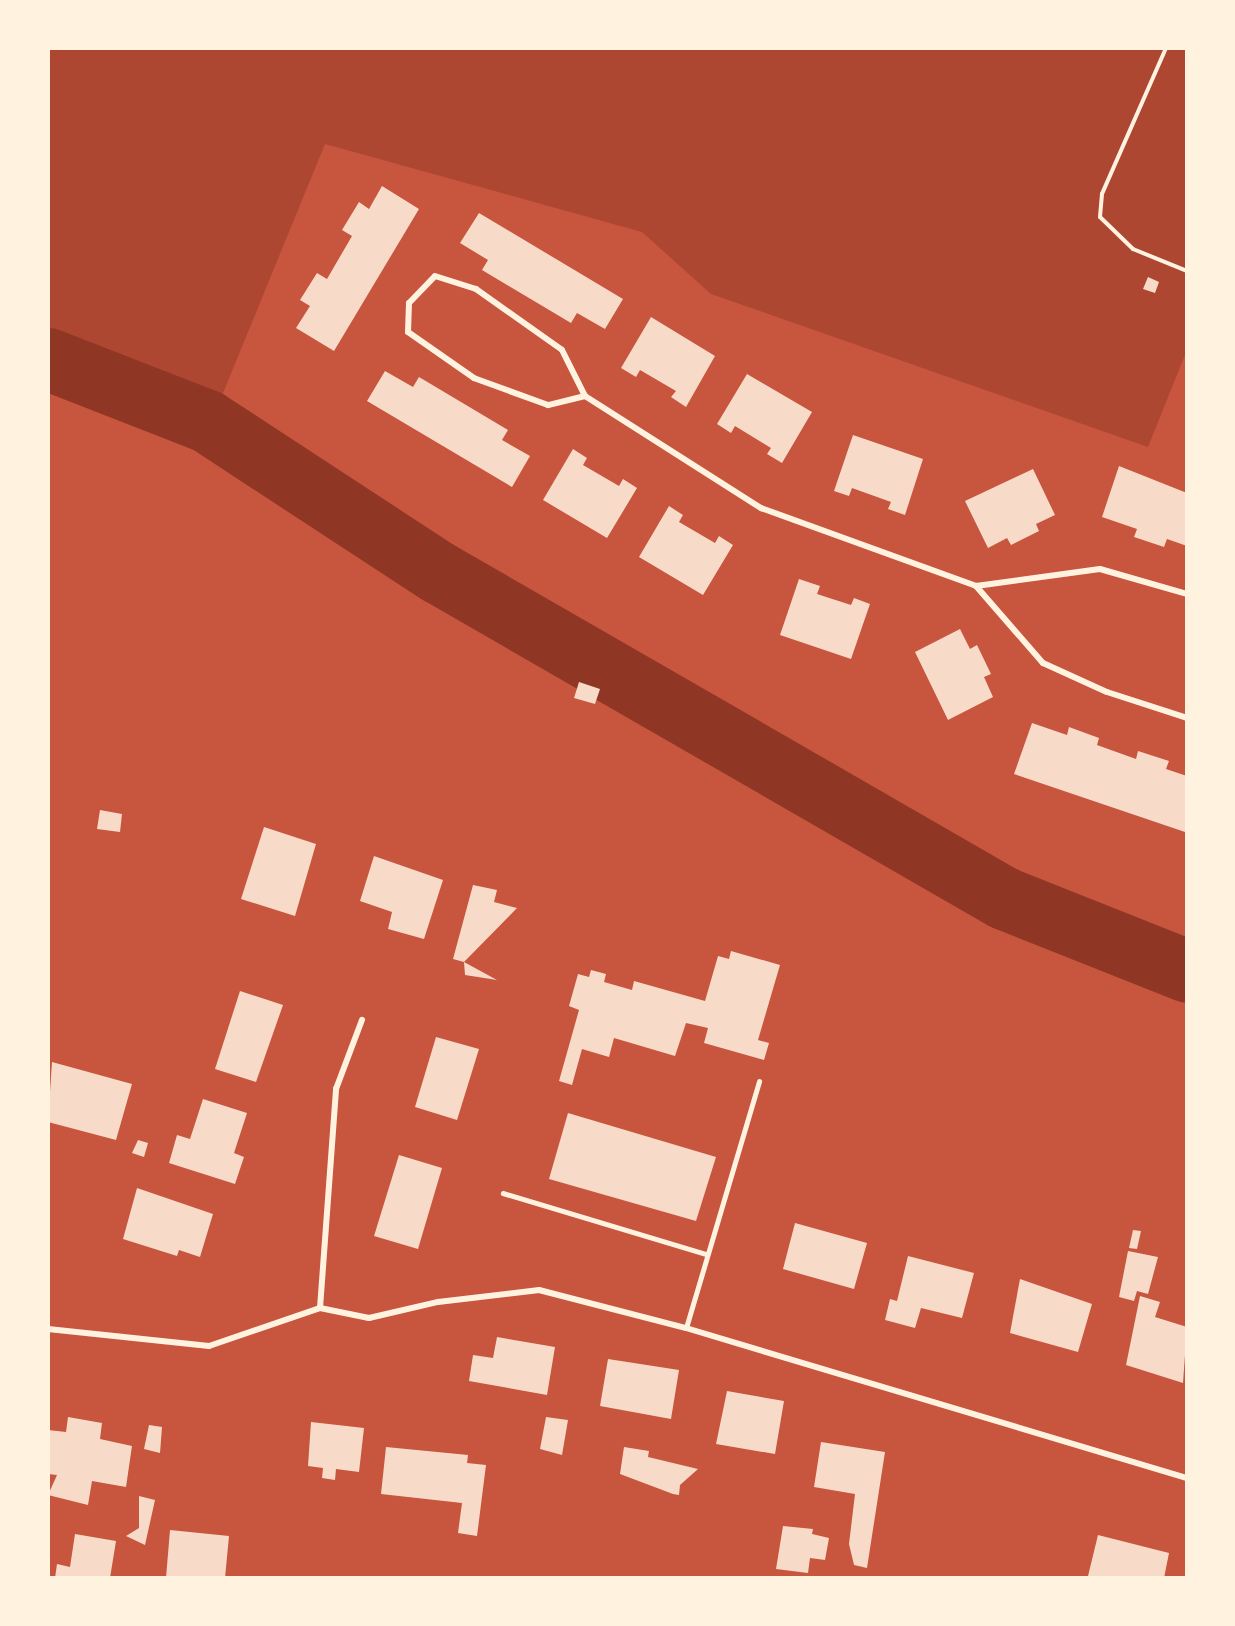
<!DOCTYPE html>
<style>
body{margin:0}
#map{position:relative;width:1235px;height:1626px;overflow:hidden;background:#c8553d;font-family:"Noto Sans",sans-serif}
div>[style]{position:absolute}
.green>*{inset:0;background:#ae4732}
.river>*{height:63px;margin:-31.5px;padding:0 31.5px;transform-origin:31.5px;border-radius:31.5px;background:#8f3625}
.building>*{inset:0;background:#f7dbc8}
.path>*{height:4px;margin:-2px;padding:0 2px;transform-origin:2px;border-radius:2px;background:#fff3e0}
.service>*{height:4.5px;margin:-2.25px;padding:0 2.25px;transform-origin:2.25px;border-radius:2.25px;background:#fff3e0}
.minor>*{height:6px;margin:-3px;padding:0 3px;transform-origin:3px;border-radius:3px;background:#fff3e0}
span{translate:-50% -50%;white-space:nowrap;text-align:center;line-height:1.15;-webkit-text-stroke:6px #fff3e0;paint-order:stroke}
.frame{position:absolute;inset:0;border:50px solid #fff3e0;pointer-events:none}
</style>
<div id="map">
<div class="green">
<div style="clip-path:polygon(48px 48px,1187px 48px,1187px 350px,1148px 447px,711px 294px,642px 232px,325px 144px,203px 442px,48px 386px)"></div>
</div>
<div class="river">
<div style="left:48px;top:359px;width:171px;rotate:21.3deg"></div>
<div style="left:207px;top:421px;width:276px;rotate:33.2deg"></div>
<div style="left:438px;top:572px;width:653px;rotate:29.94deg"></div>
<div style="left:1004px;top:898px;width:197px;rotate:21.7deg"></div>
</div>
<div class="building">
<div style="clip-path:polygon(382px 186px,419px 209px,334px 351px,296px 328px,310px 306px,300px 300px,317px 273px,327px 279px,352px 236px,342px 230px,359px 202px,369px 209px)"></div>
<div style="clip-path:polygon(479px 213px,623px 299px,605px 329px,577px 313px,571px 323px,482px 270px,488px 260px,460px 243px)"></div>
<div style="clip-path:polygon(1148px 277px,1159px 282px,1155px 293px,1143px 289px)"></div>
<div style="clip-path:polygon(651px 317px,715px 356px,686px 407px,671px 397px,676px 391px,640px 370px,636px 377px,621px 368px)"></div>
<div style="clip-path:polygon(385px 371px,413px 387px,419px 377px,508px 430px,502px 440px,530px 456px,512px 487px,367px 401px)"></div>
<div style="clip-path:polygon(747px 374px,812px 412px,782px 463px,767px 454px,771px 448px,735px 426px,731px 433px,717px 424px)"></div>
<div style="clip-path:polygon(853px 435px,923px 459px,905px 515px,888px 509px,891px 502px,852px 488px,849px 496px,834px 491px)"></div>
<div style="clip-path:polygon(573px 449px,587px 458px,583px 465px,619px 486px,623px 479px,637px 488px,607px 538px,543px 500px)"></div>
<div style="clip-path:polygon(1119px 466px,1187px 493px,1187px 546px,1167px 539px,1164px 547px,1134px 537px,1137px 529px,1102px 517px)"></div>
<div style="clip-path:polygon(1033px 469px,1055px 515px,1036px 524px,1039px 531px,1011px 545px,1007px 538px,988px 548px,965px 501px)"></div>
<div style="clip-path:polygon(669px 506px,683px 515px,679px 522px,715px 543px,719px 536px,733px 545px,703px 595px,639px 557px)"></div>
<div style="clip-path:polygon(799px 579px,820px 586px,817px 594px,851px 605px,854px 598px,870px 604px,851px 659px,780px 635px)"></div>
<div style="clip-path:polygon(960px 629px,970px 649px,977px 645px,991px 674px,984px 677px,993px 697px,948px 720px,915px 652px)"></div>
<div style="clip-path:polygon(579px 682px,600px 689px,595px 704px,574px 698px)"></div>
<div style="clip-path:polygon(1032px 723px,1067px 735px,1069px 727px,1099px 738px,1097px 745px,1136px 759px,1138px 751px,1169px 761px,1166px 769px,1187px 776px,1185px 832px,1014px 774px)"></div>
<div style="clip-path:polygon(100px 810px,122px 814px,120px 832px,97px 829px)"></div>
<div style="clip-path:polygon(264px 827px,316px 844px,295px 916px,241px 899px)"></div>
<div style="clip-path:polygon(374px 856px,443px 880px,424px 939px,388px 929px,392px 912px,360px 901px)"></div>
<div style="clip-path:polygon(473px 885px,497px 890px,494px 902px,517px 908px,464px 962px,453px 959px)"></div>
<div style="clip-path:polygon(731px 951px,780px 965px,758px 1040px,769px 1043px,764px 1060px,704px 1043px,708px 1028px,686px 1023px,675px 1056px,614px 1038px,609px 1057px,582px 1049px,572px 1085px,559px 1081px,579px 1010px,569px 1006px,578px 974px,589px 977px,591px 970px,606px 974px,604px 982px,632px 990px,634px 981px,705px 1001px,718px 956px,729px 959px)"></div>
<div style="clip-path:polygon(464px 962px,497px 980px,465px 975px)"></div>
<div style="clip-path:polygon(240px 991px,283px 1005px,256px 1082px,215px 1069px)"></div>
<div style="clip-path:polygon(436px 1037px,479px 1049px,457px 1120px,415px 1107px)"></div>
<div style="clip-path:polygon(52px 1062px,132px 1084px,116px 1140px,48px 1122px)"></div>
<div style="clip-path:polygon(203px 1099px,247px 1113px,234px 1153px,244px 1157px,235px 1184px,169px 1163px,177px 1135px,190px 1139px)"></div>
<div style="clip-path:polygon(568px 1113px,716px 1157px,696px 1221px,549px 1179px)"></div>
<div style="clip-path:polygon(138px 1140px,148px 1143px,144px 1157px,132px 1153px)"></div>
<div style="clip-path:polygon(399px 1155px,442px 1168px,418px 1249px,374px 1236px)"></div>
<div style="clip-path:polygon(137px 1188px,213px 1214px,200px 1257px,179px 1250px,177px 1256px,123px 1239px)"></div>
<div style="clip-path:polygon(795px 1223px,867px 1243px,854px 1289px,783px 1269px)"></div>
<div style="clip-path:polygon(1133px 1230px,1141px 1231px,1137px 1249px,1129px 1248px)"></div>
<div style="clip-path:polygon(1128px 1251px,1158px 1257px,1148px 1294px,1137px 1291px,1134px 1301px,1119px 1297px)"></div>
<div style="clip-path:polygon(908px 1256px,974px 1273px,962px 1318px,921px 1308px,915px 1328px,885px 1320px,890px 1299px,897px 1301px)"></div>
<div style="clip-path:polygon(1020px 1279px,1092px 1304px,1078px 1352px,1010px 1333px)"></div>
<div style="clip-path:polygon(1140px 1296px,1160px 1302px,1155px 1317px,1187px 1327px,1183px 1383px,1126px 1365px)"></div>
<div style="clip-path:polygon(497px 1337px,555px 1347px,547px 1395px,469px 1381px,473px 1355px,493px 1358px)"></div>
<div style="clip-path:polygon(608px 1359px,679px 1370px,671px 1419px,600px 1406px)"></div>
<div style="clip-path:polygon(727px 1391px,784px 1401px,775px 1454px,716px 1444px)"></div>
<div style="clip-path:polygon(68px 1417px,102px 1423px,100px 1439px,132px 1446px,126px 1487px,92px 1481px,88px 1505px,48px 1495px,57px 1475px,48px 1474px,48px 1430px,66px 1432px)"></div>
<div style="clip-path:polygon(546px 1417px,568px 1420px,562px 1455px,540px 1449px)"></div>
<div style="clip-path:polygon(311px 1422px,364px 1428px,359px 1472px,336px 1469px,335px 1480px,322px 1478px,323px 1468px,308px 1466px)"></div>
<div style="clip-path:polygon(149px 1425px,162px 1427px,160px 1453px,144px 1449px)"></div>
<div style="clip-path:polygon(821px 1442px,885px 1452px,867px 1568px,854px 1565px,849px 1544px,855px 1494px,814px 1487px)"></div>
<div style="clip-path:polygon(386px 1447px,468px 1455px,467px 1463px,486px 1465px,477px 1536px,458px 1533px,462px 1503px,381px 1494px)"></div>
<div style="clip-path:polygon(624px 1447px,649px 1451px,648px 1457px,698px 1469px,680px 1485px,679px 1495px,673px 1494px,620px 1474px)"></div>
<div style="clip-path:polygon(139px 1496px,155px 1500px,145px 1545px,126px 1536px,139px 1528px)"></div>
<div style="clip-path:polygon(783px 1526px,813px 1529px,812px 1534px,829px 1538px,825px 1560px,810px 1558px,808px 1573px,776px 1569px)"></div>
<div style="clip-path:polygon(170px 1530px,229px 1536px,225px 1578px,166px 1578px)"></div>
<div style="clip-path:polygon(75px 1534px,116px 1541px,110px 1578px,55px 1578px,57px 1564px,70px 1567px)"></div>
<div style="clip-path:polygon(1098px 1535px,1169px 1553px,1164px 1578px,1088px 1576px)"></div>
</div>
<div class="path">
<div style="left:1166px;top:48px;width:159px;rotate:113.7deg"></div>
<div style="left:1102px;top:194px;width:23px;rotate:95deg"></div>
<div style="left:1100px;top:217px;width:46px;rotate:44.1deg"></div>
<div style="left:1133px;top:249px;width:58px;rotate:22.2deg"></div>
</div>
<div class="service">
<div style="left:503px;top:1193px;width:212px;rotate:16.7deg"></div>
<div style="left:686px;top:1328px;width:257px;rotate:-73.5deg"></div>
</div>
<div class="minor">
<div style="left:585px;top:396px;width:38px;rotate:166deg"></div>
<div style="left:548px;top:405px;width:79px;rotate:-160deg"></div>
<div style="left:474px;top:378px;width:80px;rotate:-145.1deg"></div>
<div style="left:408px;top:332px;width:29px;rotate:-88deg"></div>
<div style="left:409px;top:303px;width:37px;rotate:-46deg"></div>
<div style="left:435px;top:276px;width:43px;rotate:17.6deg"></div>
<div style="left:476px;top:289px;width:105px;rotate:35.3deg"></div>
<div style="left:562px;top:350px;width:51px;rotate:63.4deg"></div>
<div style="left:585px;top:396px;width:209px;rotate:32.5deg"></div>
<div style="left:761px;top:508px;width:229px;rotate:19.9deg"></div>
<div style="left:976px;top:586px;width:102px;rotate:49deg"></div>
<div style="left:1043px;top:663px;width:70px;rotate:24.4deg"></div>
<div style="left:1107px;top:692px;width:84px;rotate:18deg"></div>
<div style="left:976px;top:586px;width:125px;rotate:-7.8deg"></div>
<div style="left:1100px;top:569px;width:91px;rotate:16deg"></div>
<div style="left:320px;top:1308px;width:220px;rotate:-85.8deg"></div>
<div style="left:336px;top:1089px;width:74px;rotate:-69.4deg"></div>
<div style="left:48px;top:1329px;width:162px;rotate:6deg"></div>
<div style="left:209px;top:1346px;width:117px;rotate:-18.9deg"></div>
<div style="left:320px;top:1308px;width:50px;rotate:11.5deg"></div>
<div style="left:369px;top:1318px;width:71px;rotate:-13.1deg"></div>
<div style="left:438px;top:1302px;width:102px;rotate:-6.8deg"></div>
<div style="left:539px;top:1290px;width:152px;rotate:14.5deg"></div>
<div style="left:686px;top:1328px;width:523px;rotate:16.67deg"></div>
</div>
<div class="frame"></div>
</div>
